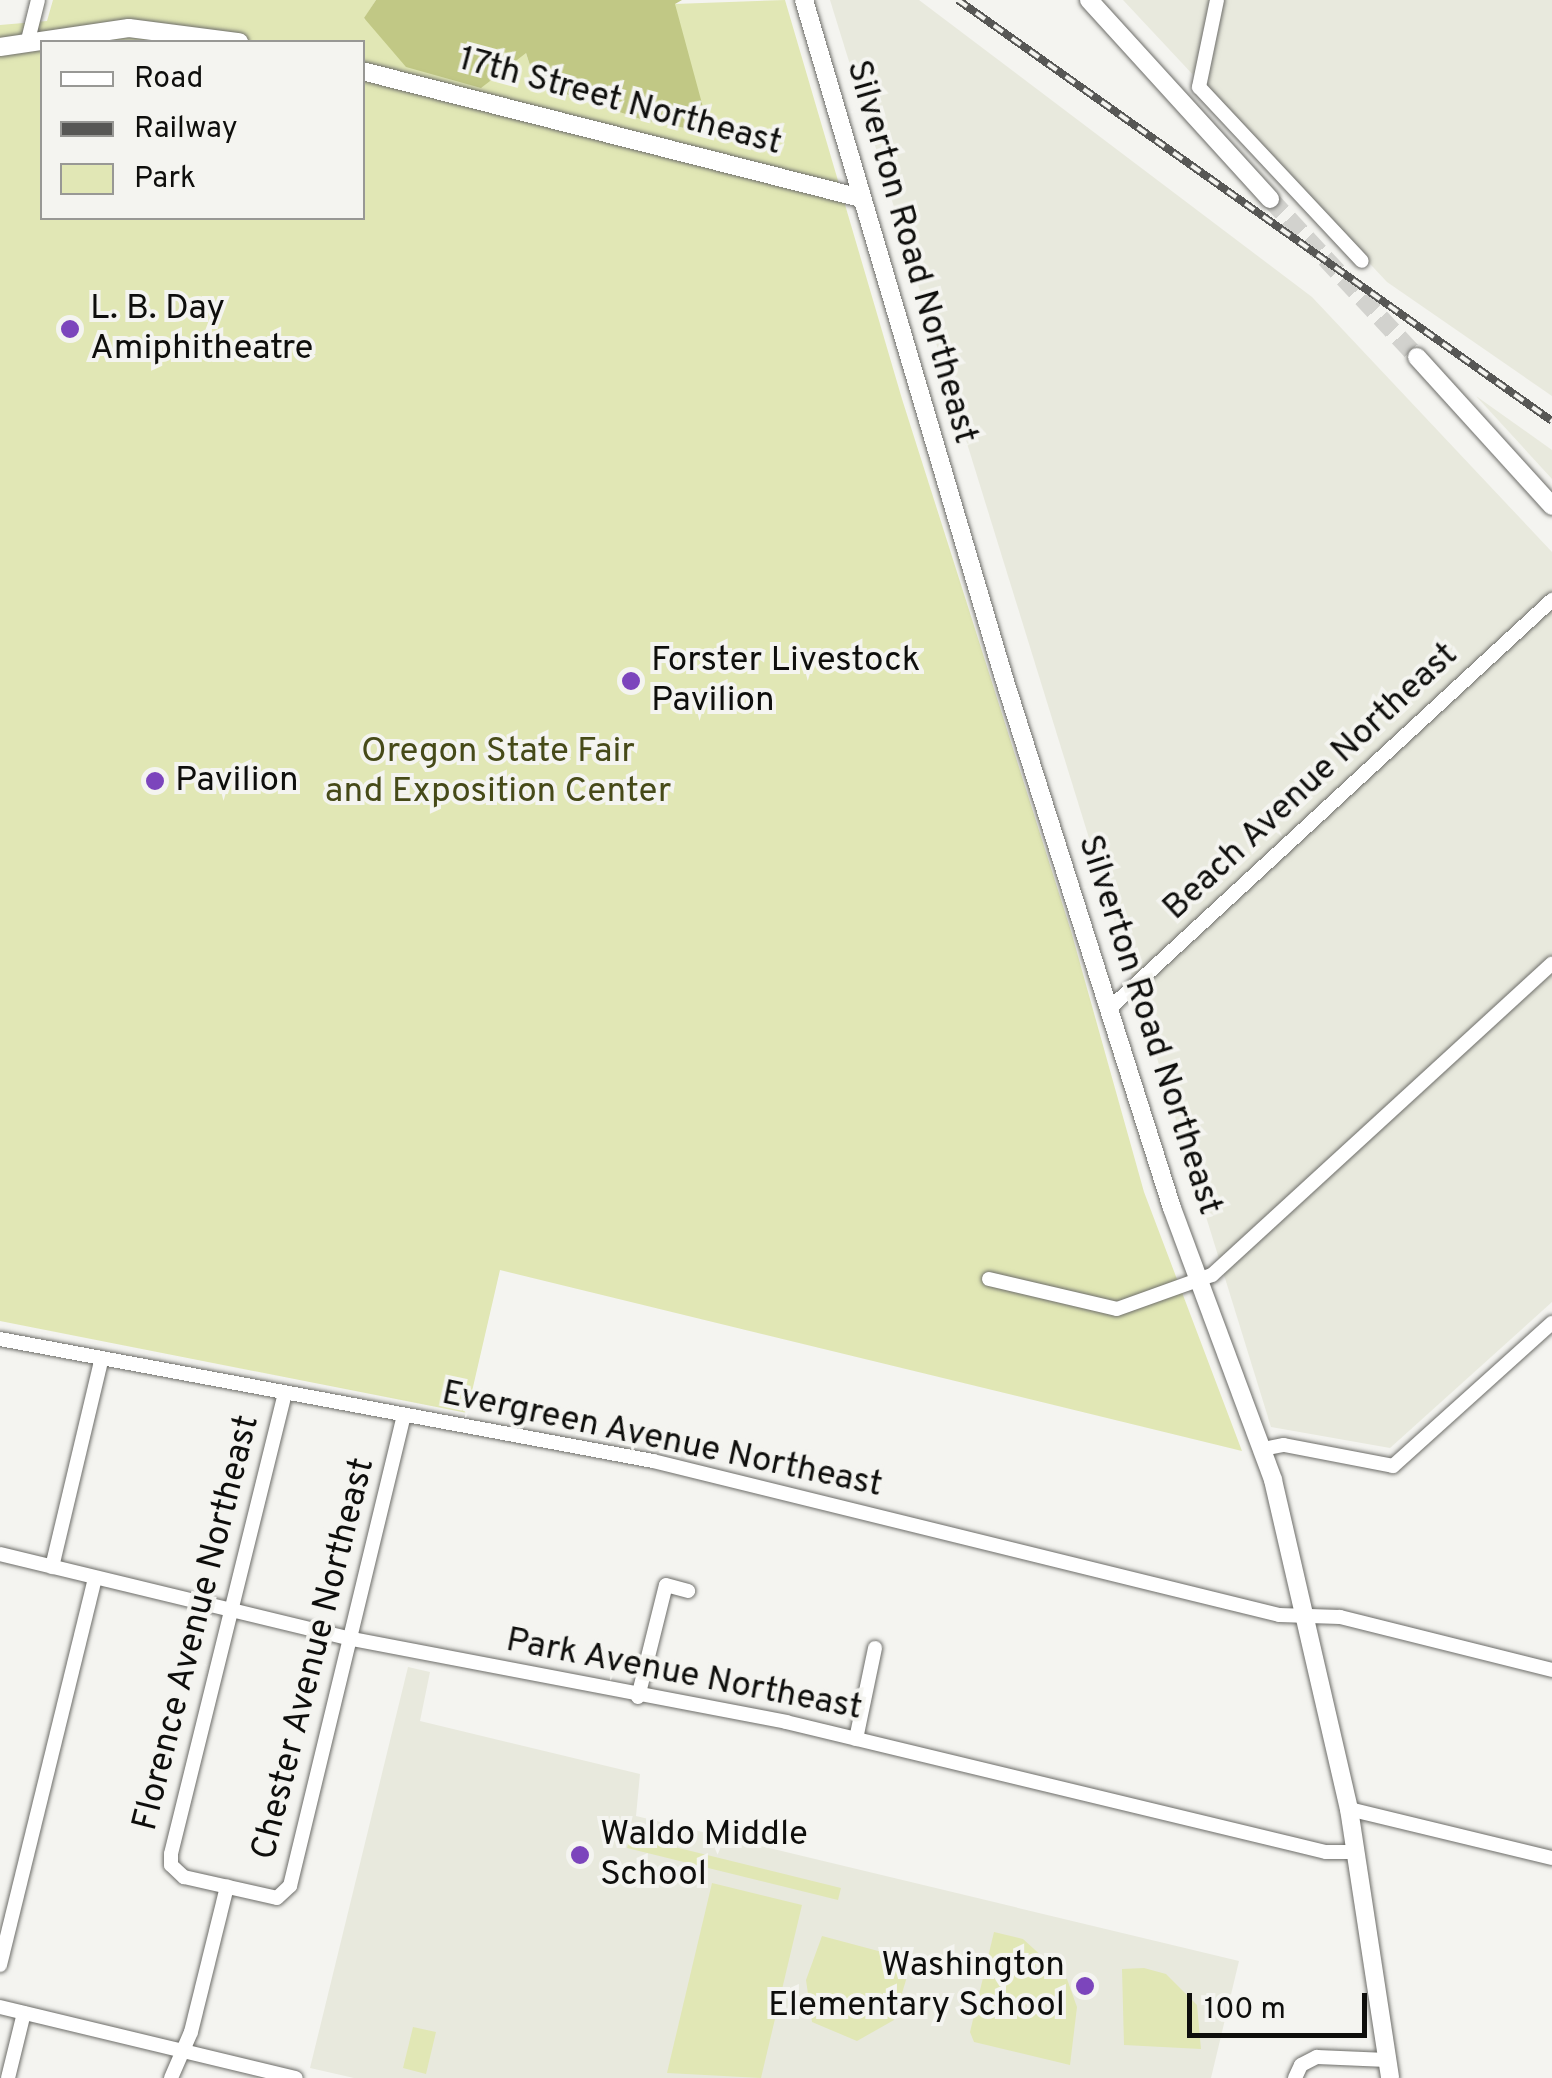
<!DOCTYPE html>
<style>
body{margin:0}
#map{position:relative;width:1552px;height:2078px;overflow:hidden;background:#f4f4f0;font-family:Overpass,sans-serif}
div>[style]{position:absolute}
.built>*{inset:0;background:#e8e9dd}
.green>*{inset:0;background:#e1e7b5}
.forest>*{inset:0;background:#c1c885}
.major-tunnel>*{height:18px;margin-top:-9px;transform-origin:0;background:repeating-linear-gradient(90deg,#d2d2ce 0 18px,transparent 0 27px)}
.roads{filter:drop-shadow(0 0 2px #6d6d69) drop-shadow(0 0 2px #6d6d69)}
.minor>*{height:14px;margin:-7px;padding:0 7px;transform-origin:7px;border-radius:7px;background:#fff}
.major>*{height:18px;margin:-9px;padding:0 9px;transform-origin:9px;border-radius:9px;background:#fff}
.rail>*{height:8px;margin-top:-4px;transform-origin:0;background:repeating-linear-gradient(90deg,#f4f4f0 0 11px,#575755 0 22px);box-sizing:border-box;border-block:2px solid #575755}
.dots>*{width:28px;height:28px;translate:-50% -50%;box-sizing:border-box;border:5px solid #f4f4f0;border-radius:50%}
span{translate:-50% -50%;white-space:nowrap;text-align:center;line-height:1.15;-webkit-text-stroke:8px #f4f4f0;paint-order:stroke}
.street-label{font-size:35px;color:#0e0e0c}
.poi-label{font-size:35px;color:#0e0e0c}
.left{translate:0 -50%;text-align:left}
.right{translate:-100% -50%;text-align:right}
.park-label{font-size:35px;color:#464a18}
.legend{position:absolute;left:40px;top:40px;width:325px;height:180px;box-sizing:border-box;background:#f4f4f0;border:2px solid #989895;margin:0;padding:12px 18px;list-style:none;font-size:30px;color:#0e0e0c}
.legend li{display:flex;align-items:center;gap:20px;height:50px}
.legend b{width:50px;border:2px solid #989895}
.scale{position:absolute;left:1187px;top:1993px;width:180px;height:45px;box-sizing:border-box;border:5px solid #0e0e0c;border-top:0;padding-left:12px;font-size:30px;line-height:35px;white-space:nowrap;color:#0e0e0c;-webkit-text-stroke:8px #f4f4f0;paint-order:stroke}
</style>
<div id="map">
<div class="built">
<div style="clip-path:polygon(830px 0,919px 0,1312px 297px,1552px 552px,1552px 1302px,1390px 1448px,1271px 1427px)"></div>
<div style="clip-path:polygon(1123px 0,1552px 0,1552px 396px,1387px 282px)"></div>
<div style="clip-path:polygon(1476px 396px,1552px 450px,1552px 479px)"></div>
<div style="clip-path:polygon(408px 1667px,430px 1672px,420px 1721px,640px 1774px,636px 1816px,1239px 1961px,1211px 2078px,354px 2078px,310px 2068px)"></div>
</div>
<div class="green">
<div style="clip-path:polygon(evenodd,53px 0,376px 0,364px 19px,526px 53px,536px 84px,643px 120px,709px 133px,674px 4px,785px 0,902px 399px,1071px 931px,1144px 1192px,1242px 1451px,500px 1270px,467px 1413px,0 1321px,0 25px,47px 21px,53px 0,42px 42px,362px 42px,362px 218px,42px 218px,42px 42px)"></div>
<div style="clip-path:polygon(630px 1836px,841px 1888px,838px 1900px,627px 1848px)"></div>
<div style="clip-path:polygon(712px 1883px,802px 1905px,761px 2078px,667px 2073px)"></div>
<div style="clip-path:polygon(994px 1932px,1023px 1939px,1067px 1979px,1077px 2007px,1070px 2065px,974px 2042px,970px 2032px)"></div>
<div style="clip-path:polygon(822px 1936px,912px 1960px,894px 2020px,857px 2041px,812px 2022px,806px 1980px)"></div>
<div style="clip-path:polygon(1144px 1968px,1166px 1974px,1197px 2005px,1201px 2049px,1124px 2045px,1122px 1969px)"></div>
<div style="clip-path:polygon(413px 2027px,436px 2032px,426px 2074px,403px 2068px)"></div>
</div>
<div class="forest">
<div style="clip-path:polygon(376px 0,682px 0,675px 4px,710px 133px,643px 120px,536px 84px,526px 53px,481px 88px,406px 67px,364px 18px)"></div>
</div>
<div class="major-tunnel">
<div style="left:1270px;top:199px;width:216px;rotate:47.1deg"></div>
</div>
<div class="roads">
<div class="minor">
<div style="left:1217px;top:0;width:89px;rotate:101.7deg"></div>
<div style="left:1199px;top:87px;width:238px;rotate:46.9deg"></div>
<div style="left:28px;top:40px;width:41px;rotate:-76deg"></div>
<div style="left:1110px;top:1008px;width:602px;rotate:-42.71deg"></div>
<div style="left:989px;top:1279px;width:131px;rotate:13.2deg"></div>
<div style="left:1117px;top:1309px;width:101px;rotate:-19.7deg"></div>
<div style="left:1212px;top:1275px;width:461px;rotate:-42.5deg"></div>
<div style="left:0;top:1339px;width:664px;rotate:10.58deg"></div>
<div style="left:653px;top:1461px;width:645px;rotate:13.82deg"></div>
<div style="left:1279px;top:1615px;width:61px;rotate:1.9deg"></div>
<div style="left:1340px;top:1617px;width:219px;rotate:14deg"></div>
<div style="left:285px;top:1393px;width:475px;rotate:103.9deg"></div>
<div style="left:171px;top:1854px;width:11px;rotate:90deg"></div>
<div style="left:171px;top:1865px;width:18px;rotate:43deg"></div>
<div style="left:184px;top:1877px;width:95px;rotate:12.7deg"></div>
<div style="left:277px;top:1898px;width:18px;rotate:-43deg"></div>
<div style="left:290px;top:1886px;width:484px;rotate:-76.4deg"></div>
<div style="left:1263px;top:1449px;width:21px;rotate:-11deg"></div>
<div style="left:1284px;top:1445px;width:111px;rotate:10.9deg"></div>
<div style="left:1393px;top:1466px;width:214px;rotate:-42deg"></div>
<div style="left:0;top:1554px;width:362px;rotate:13.6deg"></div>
<div style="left:352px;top:1639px;width:442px;rotate:10.8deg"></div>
<div style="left:786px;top:1722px;width:555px;rotate:13.54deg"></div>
<div style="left:1326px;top:1852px;width:30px"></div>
<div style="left:52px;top:1567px;width:212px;rotate:-76.6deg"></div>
<div style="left:638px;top:1697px;width:115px;rotate:-76deg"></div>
<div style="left:666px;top:1585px;width:23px;rotate:15deg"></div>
<div style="left:856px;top:1739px;width:93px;rotate:-78.2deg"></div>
<div style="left:1349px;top:1809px;width:209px;rotate:13.6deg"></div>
<div style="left:0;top:1965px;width:398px;rotate:-76.2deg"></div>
<div style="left:0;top:2007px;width:304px;rotate:13.5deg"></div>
<div style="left:8px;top:2078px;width:67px;rotate:-76.2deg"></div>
<div style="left:171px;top:2078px;width:50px;rotate:-66.5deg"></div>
<div style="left:191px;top:2032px;width:150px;rotate:-76.1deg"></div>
<div style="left:1295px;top:2078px;width:14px;rotate:-65deg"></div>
<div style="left:1301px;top:2065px;width:18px;rotate:-27deg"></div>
<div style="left:1317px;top:2057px;width:70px;rotate:2.5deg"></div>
</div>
<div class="major">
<div style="left:804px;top:0;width:704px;rotate:73.57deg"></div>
<div style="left:1003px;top:675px;width:559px;rotate:72.41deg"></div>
<div style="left:1172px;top:1208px;width:290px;rotate:69.6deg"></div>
<div style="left:1273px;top:1480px;width:338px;rotate:77deg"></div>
<div style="left:1349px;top:1809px;width:272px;rotate:81.3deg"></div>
<div style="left:1089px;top:0;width:269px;rotate:47.7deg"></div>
<div style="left:0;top:47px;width:130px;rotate:-8.4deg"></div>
<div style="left:129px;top:28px;width:111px;rotate:7.3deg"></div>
<div style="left:362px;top:71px;width:515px;rotate:14.28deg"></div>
<div style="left:1417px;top:357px;width:201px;rotate:47.8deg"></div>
</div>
</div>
<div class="rail">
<div style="left:958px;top:0;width:728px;rotate:35.33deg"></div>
</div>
<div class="dots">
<div style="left:70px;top:329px;background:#7c45bc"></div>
<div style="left:631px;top:681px;background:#7c45bc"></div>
<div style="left:155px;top:781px;background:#7c45bc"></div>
<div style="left:580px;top:1855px;background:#7c45bc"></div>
<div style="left:1085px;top:1986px;background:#7c45bc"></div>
</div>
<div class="street-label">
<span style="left:620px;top:102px;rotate:15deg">17th Street Northeast</span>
<span style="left:911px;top:252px;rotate:74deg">Silverton Road Northeast</span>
<span style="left:1311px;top:782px;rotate:-43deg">Beach Avenue Northeast</span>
<span style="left:1149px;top:1025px;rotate:72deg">Silverton Road Northeast</span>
<span style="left:662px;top:1440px;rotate:12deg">Evergreen Avenue Northeast</span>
<span style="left:197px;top:1623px;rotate:-76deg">Florence Avenue Northeast</span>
<span style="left:314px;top:1659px;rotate:-76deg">Chester Avenue Northeast</span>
<span style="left:684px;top:1675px;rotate:11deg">Park Avenue Northeast</span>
</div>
<div class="poi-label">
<span class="left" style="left:90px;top:329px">L. B. Day<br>Amiphitheatre</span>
<span class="left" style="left:651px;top:681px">Forster Livestock<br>Pavilion</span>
<span class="left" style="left:175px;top:781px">Pavilion</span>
<span class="left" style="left:600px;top:1855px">Waldo Middle<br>School</span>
<span class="right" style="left:1065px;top:1986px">Washington<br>Elementary School</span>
</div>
<div class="park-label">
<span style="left:498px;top:772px">Oregon State Fair<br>and Exposition Center</span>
</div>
<ul class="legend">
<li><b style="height:12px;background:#fff"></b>Road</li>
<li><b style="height:12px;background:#575755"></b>Railway</li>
<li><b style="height:28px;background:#e1e7b5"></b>Park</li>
</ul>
<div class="scale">100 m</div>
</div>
